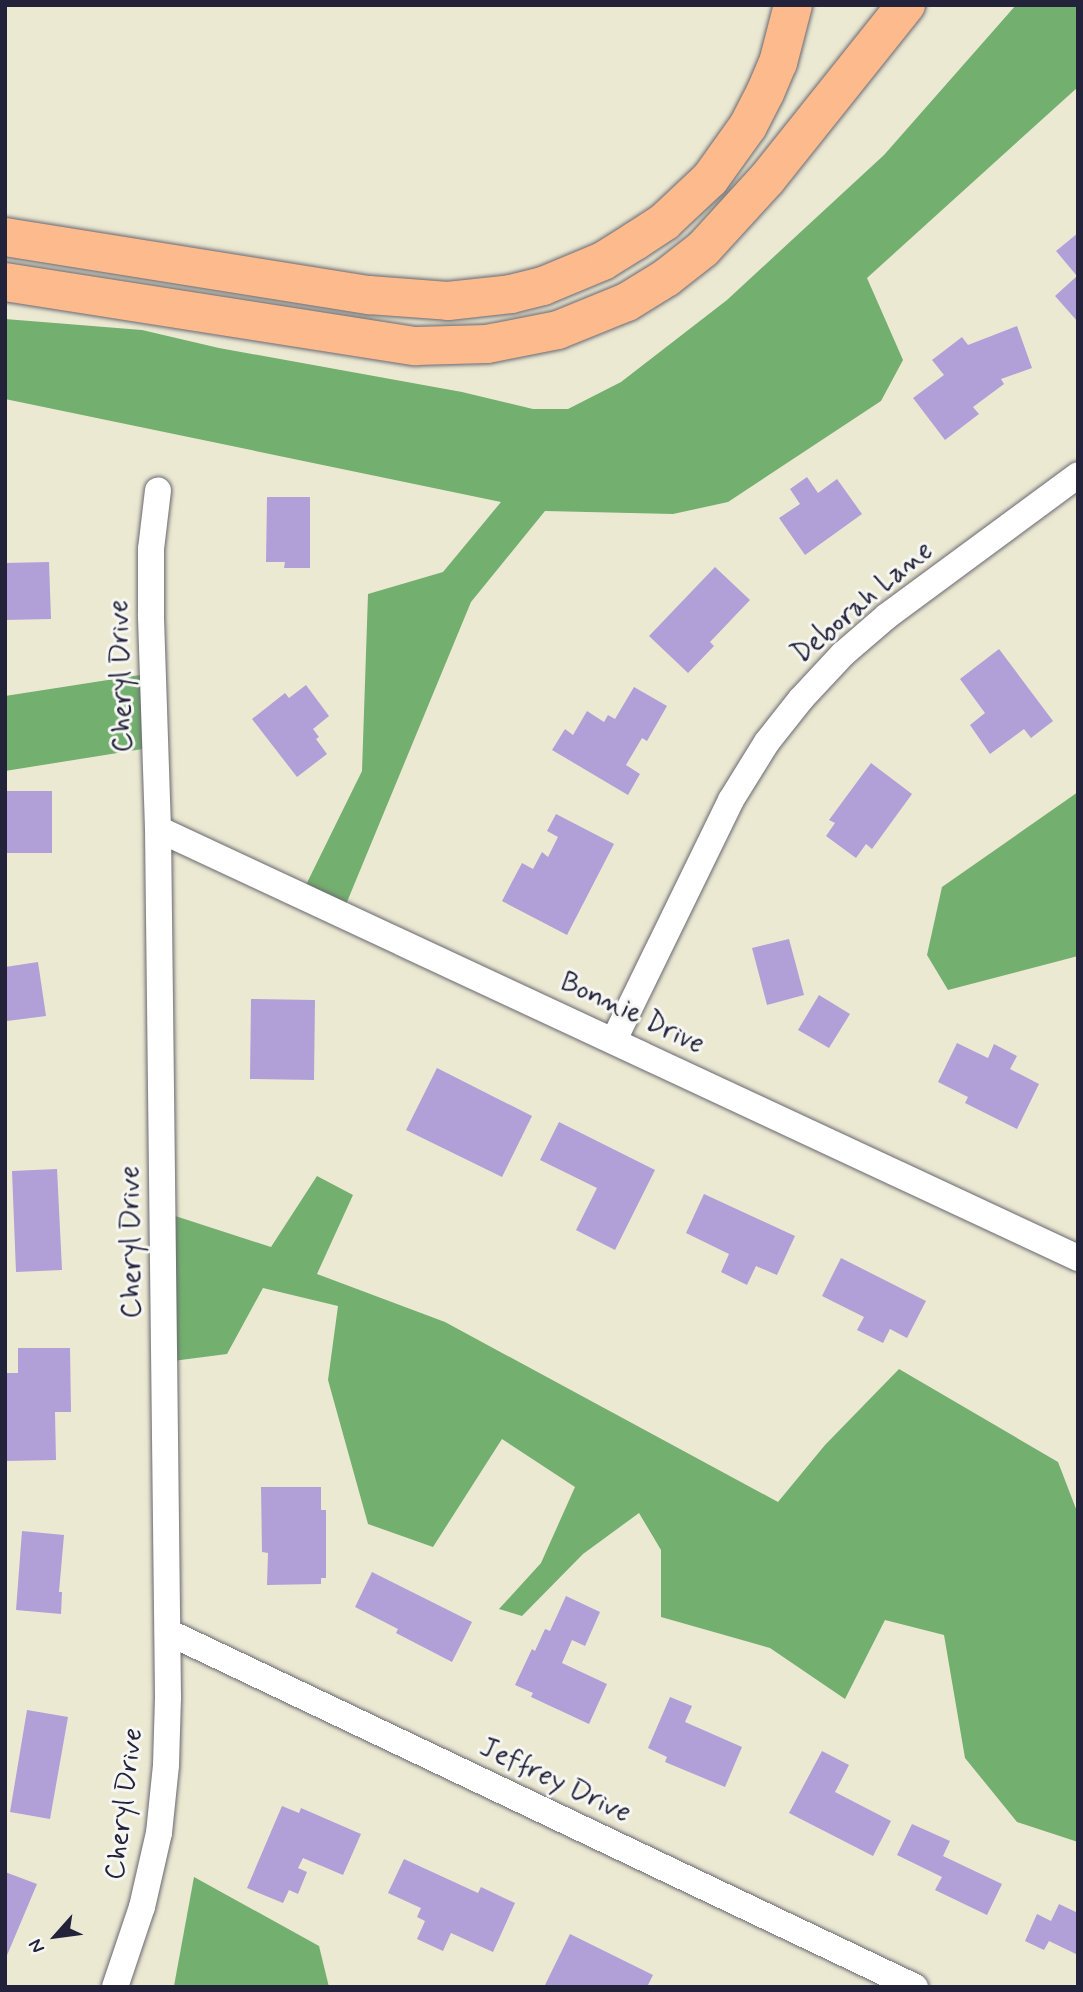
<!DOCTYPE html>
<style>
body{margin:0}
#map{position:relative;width:1083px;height:1992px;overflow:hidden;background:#ece9d3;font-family:Mynerve,sans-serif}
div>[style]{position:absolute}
.forest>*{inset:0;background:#73af6f}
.building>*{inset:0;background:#b19fd8}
.roads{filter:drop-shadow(0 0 2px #696870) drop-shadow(0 0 2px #696870)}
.minor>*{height:26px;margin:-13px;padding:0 13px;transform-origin:13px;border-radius:13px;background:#fff}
.motorway>*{height:38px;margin:-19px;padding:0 19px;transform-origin:19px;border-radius:19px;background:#fcba8d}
span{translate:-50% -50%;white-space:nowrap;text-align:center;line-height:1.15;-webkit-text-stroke:6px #f6f6f2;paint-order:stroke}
.street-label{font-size:28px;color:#22223b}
.frame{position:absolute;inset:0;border:7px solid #22223b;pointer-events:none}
.north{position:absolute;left:21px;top:1901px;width:70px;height:70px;-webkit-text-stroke:5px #f6f6f2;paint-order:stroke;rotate:242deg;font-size:19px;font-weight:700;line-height:28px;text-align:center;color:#22223b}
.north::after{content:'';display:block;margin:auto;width:24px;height:32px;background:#22223b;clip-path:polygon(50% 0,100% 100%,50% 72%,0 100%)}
</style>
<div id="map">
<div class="forest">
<div style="clip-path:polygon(1016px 5px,1078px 5px,1078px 87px,867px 278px,903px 360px,881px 401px,728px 502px,673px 514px,545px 511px,471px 602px,342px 914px,301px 895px,362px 771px,368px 594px,443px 572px,501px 502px,5px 399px,5px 319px,142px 330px,219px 348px,462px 392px,533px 409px,568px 409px,621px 382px,727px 300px,884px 155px)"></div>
<div style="clip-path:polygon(153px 673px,155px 747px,5px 771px,5px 696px)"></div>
<div style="clip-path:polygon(1078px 792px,1078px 956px,948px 990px,927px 955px,942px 887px)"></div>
<div style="clip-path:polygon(317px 1176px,353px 1195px,317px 1274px,445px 1322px,778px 1502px,825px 1445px,899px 1369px,1058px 1462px,1078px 1514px,1078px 1842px,1017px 1822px,965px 1758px,944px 1635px,885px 1620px,845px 1699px,770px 1648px,661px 1617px,661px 1550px,639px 1513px,583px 1554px,522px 1616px,499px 1609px,541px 1563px,575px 1487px,502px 1439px,433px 1547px,368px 1524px,328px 1380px,338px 1306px,263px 1288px,227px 1354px,165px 1362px,163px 1212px,271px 1247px)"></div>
<div style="clip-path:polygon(194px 1877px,319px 1946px,329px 1987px,174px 1986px)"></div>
</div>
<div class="building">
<div style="clip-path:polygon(1078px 233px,1078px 322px,1055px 296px,1077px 276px,1056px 251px)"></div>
<div style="clip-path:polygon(1017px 326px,1032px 368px,1001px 379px,1004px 384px,973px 407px,979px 414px,945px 440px,913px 398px,944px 375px,932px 360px,962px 337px,968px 345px)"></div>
<div style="clip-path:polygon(807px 477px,818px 493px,837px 479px,862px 514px,805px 555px,779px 518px,800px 504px,790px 489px)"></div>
<div style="clip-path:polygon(267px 497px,310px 497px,310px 568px,284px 568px,285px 562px,266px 562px)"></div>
<div style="clip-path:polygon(49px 562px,51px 619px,5px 620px,5px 563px)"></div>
<div style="clip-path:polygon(715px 567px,750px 600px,710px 642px,714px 646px,688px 673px,649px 636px)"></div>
<div style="clip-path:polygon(999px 649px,1053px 721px,1031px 738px,1024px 729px,990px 754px,970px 725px,985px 713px,960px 679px)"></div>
<div style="clip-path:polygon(306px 685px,329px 716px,313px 729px,319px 737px,316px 739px,327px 754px,297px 777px,252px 719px,285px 693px,289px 698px)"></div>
<div style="clip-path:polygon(634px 687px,667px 706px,647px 741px,642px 738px,626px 765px,640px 774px,628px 795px,552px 750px,565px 729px,573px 735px,587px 711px,604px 722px,608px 715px,615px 719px)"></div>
<div style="clip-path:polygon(871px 763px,912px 794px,872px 849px,866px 844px,856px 858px,826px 836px,835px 823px,829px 820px)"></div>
<div style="clip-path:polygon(6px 791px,52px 791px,52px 853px,6px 853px)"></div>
<div style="clip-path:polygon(556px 814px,614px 844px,567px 935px,502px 901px,522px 863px,533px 869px,542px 852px,548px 857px,558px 837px,547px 831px)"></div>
<div style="clip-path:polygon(789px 939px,804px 995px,767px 1005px,752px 948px)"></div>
<div style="clip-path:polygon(38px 962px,46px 1016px,7px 1021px,5px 967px)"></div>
<div style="clip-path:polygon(819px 995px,850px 1014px,829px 1048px,798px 1030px)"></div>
<div style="clip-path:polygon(251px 999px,315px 1000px,314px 1080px,250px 1079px)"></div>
<div style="clip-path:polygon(957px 1043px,988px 1058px,994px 1044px,1017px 1056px,1010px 1069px,1039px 1084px,1017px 1129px,965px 1103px,968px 1097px,938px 1082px)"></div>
<div style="clip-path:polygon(437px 1068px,532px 1116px,502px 1177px,406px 1130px)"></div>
<div style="clip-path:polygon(559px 1122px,655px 1170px,615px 1250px,576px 1230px,597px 1188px,540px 1160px)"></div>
<div style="clip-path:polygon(57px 1169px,62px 1270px,16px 1272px,12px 1171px)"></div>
<div style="clip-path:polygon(704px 1194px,795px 1236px,777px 1275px,756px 1266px,747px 1285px,721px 1272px,729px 1254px,686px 1233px)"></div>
<div style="clip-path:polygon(841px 1258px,926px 1301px,907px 1338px,890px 1329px,883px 1343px,857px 1330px,864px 1317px,822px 1296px)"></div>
<div style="clip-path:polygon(18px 1348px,70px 1348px,71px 1412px,55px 1412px,56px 1460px,5px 1461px,5px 1373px,18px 1373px)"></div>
<div style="clip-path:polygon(261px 1487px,321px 1487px,321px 1510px,326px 1510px,326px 1578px,321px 1578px,321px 1584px,267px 1585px,268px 1553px,262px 1552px)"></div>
<div style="clip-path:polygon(22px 1531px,64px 1535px,59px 1592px,62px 1592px,61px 1614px,16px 1610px)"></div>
<div style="clip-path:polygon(372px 1572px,472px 1622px,452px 1662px,396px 1633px,398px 1629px,355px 1607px)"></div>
<div style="clip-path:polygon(566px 1596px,600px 1612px,585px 1646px,572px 1640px,562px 1663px,607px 1684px,589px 1724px,531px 1697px,533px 1693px,515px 1685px,532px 1649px,535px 1651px,545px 1629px,550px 1631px)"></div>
<div style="clip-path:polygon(670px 1697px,692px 1706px,685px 1722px,742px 1747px,725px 1787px,665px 1762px,667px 1757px,648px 1748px)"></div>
<div style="clip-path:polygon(27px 1710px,68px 1717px,50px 1819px,10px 1812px)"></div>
<div style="clip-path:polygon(822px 1751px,849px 1765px,835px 1792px,891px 1821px,873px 1856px,789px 1813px)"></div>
<div style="clip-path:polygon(282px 1806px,299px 1813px,301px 1808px,361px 1834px,343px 1875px,303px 1858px,298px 1868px,307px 1872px,298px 1894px,289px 1890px,283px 1903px,247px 1888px)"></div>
<div style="clip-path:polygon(912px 1824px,950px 1841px,943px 1856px,1002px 1884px,987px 1915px,935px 1890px,942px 1877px,897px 1855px)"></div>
<div style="clip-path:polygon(404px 1859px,478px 1893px,481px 1887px,515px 1903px,493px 1952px,451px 1933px,443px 1951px,417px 1939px,425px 1921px,417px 1917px,421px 1908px,388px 1893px)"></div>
<div style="clip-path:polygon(5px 1872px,37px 1884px,5px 1960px)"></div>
<div style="clip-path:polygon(1059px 1904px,1078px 1913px,1078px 1955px,1049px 1941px,1044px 1950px,1025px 1941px,1037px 1914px,1051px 1921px)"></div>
<div style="clip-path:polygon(570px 1934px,653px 1975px,647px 1987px,544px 1987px)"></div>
</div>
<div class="roads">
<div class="minor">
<div style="left:158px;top:829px;width:1015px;rotate:25deg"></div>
<div style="left:614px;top:1040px;width:267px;rotate:-64deg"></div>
<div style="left:731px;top:800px;width:68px;rotate:-58.2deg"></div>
<div style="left:767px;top:742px;width:55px;rotate:-51.7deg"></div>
<div style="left:801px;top:699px;width:62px;rotate:-47deg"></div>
<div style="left:843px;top:654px;width:58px;rotate:-40.8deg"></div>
<div style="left:887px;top:616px;width:237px;rotate:-36.4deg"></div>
<div style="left:168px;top:1632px;width:827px;rotate:25.42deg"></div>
<div style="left:115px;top:1987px;width:84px;rotate:-71.4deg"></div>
<div style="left:142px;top:1907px;width:76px;rotate:-77.1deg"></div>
<div style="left:159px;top:1833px;width:68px;rotate:-84.1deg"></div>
<div style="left:166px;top:1765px;width:68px;rotate:-88.3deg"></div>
<div style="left:168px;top:1697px;width:868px;rotate:-90.66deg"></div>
<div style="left:158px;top:829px;width:215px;rotate:-91.9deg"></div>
<div style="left:151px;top:614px;width:65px;rotate:-90deg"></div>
<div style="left:151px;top:549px;width:59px;rotate:-83.2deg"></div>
</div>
<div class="motorway">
<div style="left:5px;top:237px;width:369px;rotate:9.1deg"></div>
<div style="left:369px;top:295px;width:79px;rotate:4.3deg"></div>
<div style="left:448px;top:301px;width:63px;rotate:-6.3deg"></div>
<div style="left:511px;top:294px;width:33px;rotate:-14deg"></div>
<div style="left:543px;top:286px;width:65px;rotate:-22.6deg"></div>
<div style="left:603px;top:261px;width:38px;rotate:-32deg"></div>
<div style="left:635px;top:241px;width:35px;rotate:-33deg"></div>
<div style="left:664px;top:222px;width:63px;rotate:-43.1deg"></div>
<div style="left:710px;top:179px;width:65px;rotate:-54.4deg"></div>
<div style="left:748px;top:126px;width:37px;rotate:-63deg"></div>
<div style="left:765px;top:93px;width:33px;rotate:-67deg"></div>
<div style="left:778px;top:63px;width:60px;rotate:-75.5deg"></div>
<div style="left:5px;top:282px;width:416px;rotate:8.9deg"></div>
<div style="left:416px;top:346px;width:71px;rotate:-1.6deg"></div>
<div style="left:487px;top:344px;width:72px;rotate:-11.2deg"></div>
<div style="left:558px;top:330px;width:74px;rotate:-22.1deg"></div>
<div style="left:627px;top:302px;width:46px;rotate:-31.6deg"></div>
<div style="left:666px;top:278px;width:47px;rotate:-38.1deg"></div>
<div style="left:703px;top:249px;width:95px;rotate:-47.6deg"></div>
<div style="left:767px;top:179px;width:223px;rotate:-51.4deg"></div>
</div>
</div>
<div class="street-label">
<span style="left:863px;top:603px;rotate:-40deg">Deborah Lane</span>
<span style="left:122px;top:676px;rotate:-92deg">Cheryl Drive</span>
<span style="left:632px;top:1014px;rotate:25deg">Bonnie Drive</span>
<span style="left:132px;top:1242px;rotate:-91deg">Cheryl Drive</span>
<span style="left:555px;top:1781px;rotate:25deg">Jeffrey Drive</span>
<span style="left:125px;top:1804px;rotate:-83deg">Cheryl Drive</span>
</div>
<div class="frame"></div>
<div class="north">N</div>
</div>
